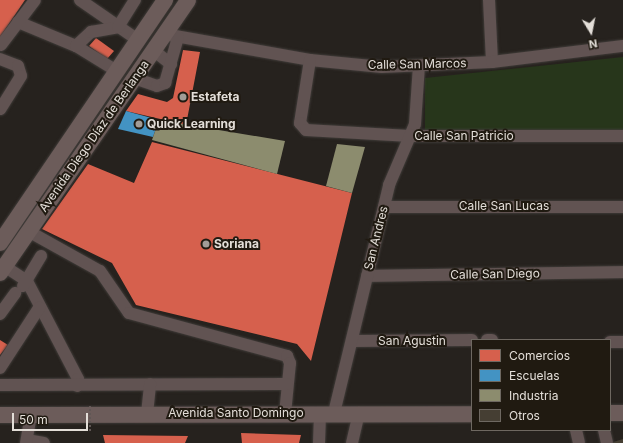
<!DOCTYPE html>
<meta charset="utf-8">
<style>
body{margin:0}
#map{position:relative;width:623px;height:443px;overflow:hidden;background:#26221e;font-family:Inter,sans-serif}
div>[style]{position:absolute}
.green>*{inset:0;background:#27361b}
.shops>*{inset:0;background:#d6604d}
.schools>*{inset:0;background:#4393c3}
.industry>*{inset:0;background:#8c8c6e}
.building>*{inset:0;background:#453e33}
.roads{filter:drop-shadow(0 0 1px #403c39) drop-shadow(0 0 1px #403c39)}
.minor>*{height:12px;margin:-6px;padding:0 6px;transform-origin:6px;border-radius:6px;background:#615352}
.major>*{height:16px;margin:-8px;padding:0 8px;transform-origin:8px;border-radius:8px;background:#6c5c5a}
.path-bridge>*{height:2px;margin-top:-1px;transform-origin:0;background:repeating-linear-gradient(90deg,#605755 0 2px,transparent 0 4px)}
.dots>*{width:11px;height:11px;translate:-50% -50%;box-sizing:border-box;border:2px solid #201a11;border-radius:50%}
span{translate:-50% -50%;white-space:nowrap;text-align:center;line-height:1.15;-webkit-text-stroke:4px #201a11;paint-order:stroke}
.street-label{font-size:12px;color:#e3ded8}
.poi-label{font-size:12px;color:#e3ded8;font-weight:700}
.left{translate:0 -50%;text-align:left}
.legend{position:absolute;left:471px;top:339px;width:140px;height:92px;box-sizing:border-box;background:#201a11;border:1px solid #6e6861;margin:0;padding:5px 7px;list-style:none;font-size:12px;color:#e3ded8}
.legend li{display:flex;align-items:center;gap:8px;height:20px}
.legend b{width:20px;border:1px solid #6e6861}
.north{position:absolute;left:571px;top:12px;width:40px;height:40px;-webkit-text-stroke:3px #201a11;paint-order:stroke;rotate:170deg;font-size:11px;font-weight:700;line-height:16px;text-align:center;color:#e3ded8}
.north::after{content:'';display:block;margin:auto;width:14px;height:18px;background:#e3ded8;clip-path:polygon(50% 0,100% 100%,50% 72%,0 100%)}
.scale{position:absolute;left:12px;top:413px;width:76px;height:18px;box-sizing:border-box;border:2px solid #e3ded8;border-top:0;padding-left:5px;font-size:12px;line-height:14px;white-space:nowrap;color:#e3ded8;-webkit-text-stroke:3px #201a11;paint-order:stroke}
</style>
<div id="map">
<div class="green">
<div style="clip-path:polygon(623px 57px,623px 132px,425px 132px,425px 78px)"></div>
</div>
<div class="shops">
<div style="clip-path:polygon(0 0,25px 0,0 37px)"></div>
<div style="clip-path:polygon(96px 38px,114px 51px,107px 59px,89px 46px)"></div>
<div style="clip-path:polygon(183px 50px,200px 52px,186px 125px,126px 111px,138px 94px,167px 102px,173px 98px)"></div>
<div style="clip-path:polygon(152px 142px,352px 193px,311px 361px,297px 344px,136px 305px,112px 263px,42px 229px,88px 164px,134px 183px)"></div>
<div style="clip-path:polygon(0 340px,8px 345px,0 355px)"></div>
<div style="clip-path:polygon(241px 433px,301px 435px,299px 443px,242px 443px)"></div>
<div style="clip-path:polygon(103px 435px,188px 436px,185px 443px,105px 443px)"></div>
</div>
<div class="schools">
<div style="clip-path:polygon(126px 111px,159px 120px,153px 137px,118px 129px)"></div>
</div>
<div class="industry">
<div style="clip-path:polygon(159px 120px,285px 141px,277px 174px,152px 140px)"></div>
<div style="clip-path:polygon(337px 144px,365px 147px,352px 193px,326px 186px)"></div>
</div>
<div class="building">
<div style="clip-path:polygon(623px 439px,623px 443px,610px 443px)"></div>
</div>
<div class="roads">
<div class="minor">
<div style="left:80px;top:0;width:70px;rotate:34.6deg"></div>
<div style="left:489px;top:0;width:62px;rotate:87.2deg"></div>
<div style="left:18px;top:22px;width:63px;rotate:22.5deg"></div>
<div style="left:76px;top:46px;width:48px;rotate:31.4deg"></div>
<div style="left:164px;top:34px;width:148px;rotate:10.1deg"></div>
<div style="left:310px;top:60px;width:72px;rotate:5.6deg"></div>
<div style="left:382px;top:67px;width:110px;rotate:-2.6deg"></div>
<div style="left:492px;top:62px;width:132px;rotate:-7deg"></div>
<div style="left:1px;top:45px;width:56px;rotate:-52.9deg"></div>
<div style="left:76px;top:46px;width:21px;rotate:-43deg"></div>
<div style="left:91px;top:32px;width:27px;rotate:-10deg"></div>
<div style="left:118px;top:27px;width:32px;rotate:-58deg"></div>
<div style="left:153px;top:50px;width:23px;rotate:38deg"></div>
<div style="left:0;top:59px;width:19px;rotate:21deg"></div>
<div style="left:18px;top:66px;width:10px;rotate:73deg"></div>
<div style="left:21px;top:76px;width:39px;rotate:122deg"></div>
<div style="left:310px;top:60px;width:64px;rotate:99deg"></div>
<div style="left:300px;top:123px;width:9px;rotate:49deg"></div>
<div style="left:306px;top:130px;width:104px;rotate:3.3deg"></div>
<div style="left:410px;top:136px;width:213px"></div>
<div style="left:134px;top:78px;width:24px;rotate:19deg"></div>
<div style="left:157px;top:86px;width:9px;rotate:-21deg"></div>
<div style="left:165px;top:83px;width:48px;rotate:-74.2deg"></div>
<div style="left:384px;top:207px;width:239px"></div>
<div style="left:28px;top:231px;width:82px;rotate:29.1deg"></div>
<div style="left:100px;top:271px;width:51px;rotate:55.4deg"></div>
<div style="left:129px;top:313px;width:164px;rotate:15.2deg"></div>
<div style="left:287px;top:356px;width:8px;rotate:67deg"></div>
<div style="left:290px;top:363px;width:51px;rotate:95.6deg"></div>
<div style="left:4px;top:266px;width:27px;rotate:33deg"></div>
<div style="left:27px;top:281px;width:110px;rotate:62.5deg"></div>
<div style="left:78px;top:379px;width:7px;rotate:98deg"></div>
<div style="left:367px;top:276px;width:256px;rotate:-0.9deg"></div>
<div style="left:23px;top:286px;width:35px;rotate:-59deg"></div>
<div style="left:0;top:314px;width:26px;rotate:-54deg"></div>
<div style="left:487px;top:340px;width:5px"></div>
<div style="left:353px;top:341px;width:119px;rotate:-0.5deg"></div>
<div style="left:610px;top:342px;width:13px"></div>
<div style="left:0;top:368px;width:72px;rotate:-57deg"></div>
<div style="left:0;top:385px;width:287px;rotate:-0.2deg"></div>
<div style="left:334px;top:413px;width:235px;rotate:-76.4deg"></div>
<div style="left:389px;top:185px;width:66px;rotate:-66.9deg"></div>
<div style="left:415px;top:124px;width:58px;rotate:-86.1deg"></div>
<div style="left:147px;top:414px;width:30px;rotate:-84deg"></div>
<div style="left:576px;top:430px;width:13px;rotate:77deg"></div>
<div style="left:604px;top:430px;width:13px;rotate:77deg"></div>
<div style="left:27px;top:440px;width:17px;rotate:10deg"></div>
<div style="left:26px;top:443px;width:28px;rotate:-80deg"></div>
<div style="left:319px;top:443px;width:30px;rotate:-88deg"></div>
<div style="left:352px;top:443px;width:31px;rotate:-77deg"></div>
</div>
<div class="major">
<div style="left:0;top:243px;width:294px;rotate:-55.8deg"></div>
<div style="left:0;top:273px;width:331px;rotate:-55.4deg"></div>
<div style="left:610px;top:413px;width:13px"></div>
<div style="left:0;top:415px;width:472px;rotate:-0.1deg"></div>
</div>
</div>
<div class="path-bridge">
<div style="left:90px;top:431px;width:25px;rotate:-90deg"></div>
</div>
<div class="dots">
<div style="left:183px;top:97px;background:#a19c97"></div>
<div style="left:139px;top:124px;background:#a19c97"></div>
<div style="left:206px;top:244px;background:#a19c97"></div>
</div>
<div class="street-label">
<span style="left:417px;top:64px;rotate:-1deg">Calle San Marcos</span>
<span style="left:94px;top:136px;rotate:-55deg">Avenida Diego Díaz de Berlanga</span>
<span style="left:464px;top:136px">Calle San Patricio</span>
<span style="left:504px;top:206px">Calle San Lucas</span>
<span style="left:376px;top:238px;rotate:-76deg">San Andres</span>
<span style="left:495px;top:274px;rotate:-1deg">Calle San Diego</span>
<span style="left:412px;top:341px">San Agustin</span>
<span style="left:236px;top:413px">Avenida Santo Domingo</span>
</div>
<div class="poi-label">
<span class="left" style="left:191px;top:97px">Estafeta</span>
<span class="left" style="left:147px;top:124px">Quick Learning</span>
<span class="left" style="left:214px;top:244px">Soriana</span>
</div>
<ul class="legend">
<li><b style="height:11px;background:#d6604d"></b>Comercios</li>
<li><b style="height:11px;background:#4393c3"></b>Escuelas</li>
<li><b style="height:11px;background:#8c8c6e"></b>Industria</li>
<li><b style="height:11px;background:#453e33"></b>Otros</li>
</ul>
<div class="north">N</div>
<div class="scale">50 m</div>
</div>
